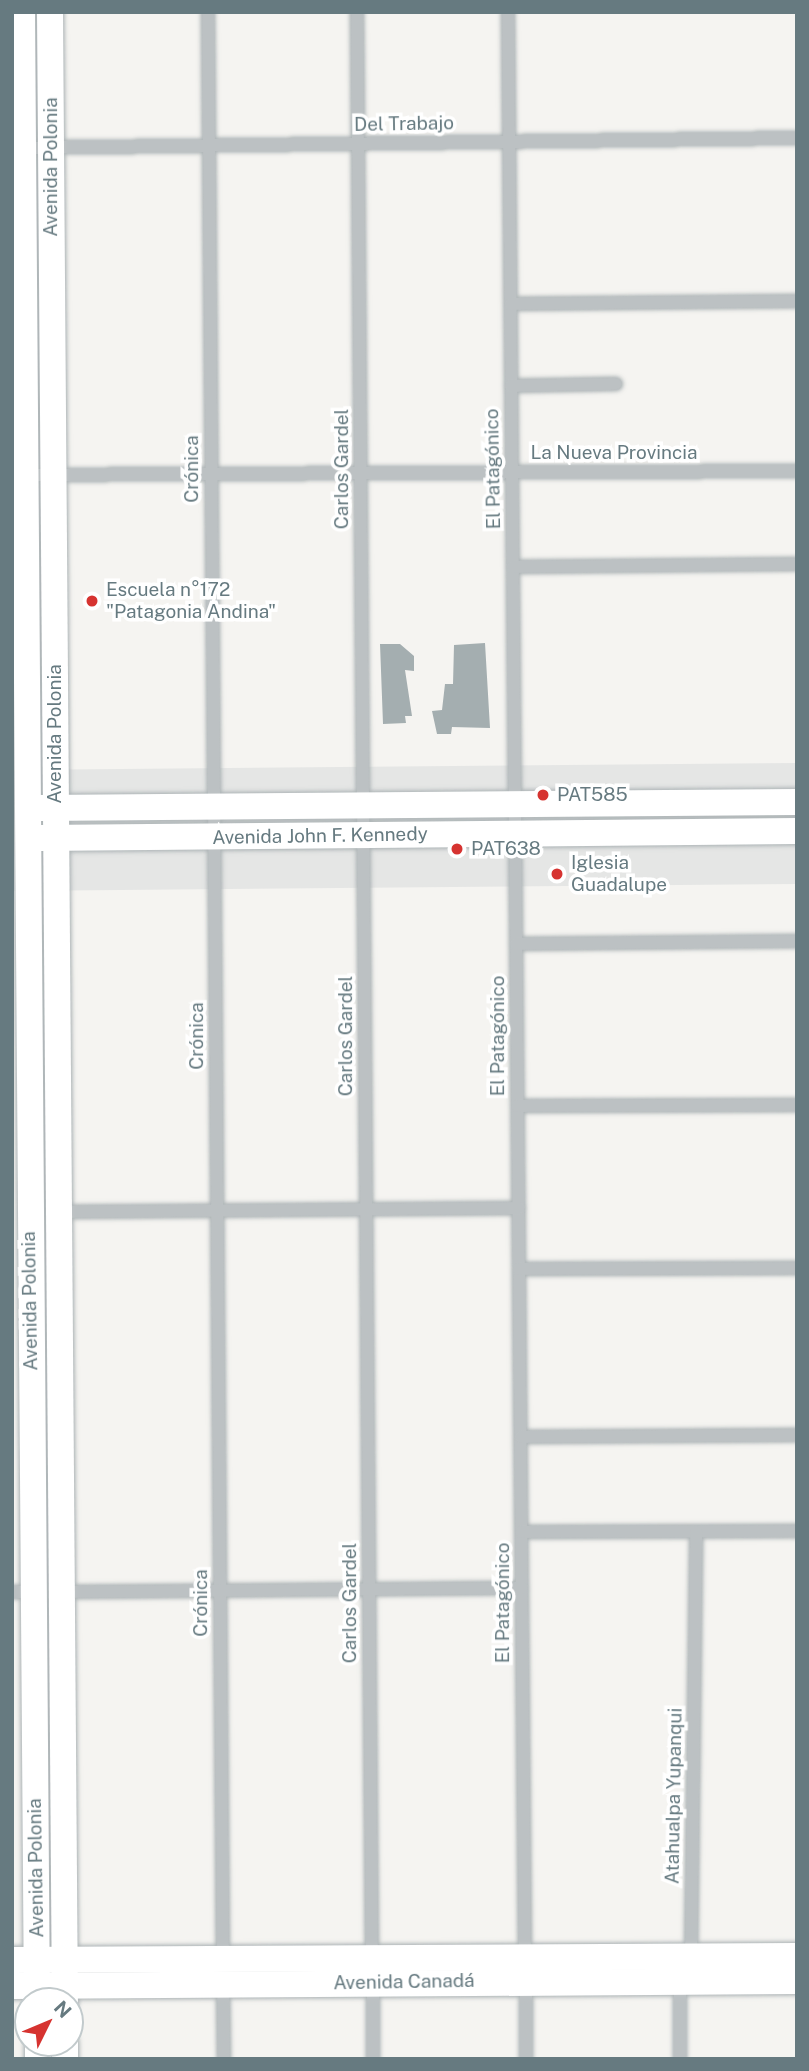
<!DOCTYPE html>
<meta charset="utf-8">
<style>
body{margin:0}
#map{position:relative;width:809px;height:2071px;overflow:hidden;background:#f5f4f1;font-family:"Public Sans",sans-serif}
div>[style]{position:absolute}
.built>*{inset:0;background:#e5e6e5}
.building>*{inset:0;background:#a4aeb0}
.roads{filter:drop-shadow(0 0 2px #adb4b6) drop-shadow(0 0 2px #adb4b6)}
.minor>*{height:12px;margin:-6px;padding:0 6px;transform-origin:6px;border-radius:6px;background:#bcc1c3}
.major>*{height:26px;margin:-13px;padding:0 13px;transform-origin:13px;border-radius:13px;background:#fff}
.dots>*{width:19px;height:19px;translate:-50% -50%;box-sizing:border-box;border:4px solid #fff;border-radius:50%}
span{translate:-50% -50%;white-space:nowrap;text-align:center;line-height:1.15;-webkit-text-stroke:7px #fff;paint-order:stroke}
.street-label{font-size:19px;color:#667a80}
.poi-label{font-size:19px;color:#667a80}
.left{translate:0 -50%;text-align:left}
.frame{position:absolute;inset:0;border:14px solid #667a80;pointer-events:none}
.north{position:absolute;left:14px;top:1987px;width:70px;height:70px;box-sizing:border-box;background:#fff;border:2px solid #c2cacc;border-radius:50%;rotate:47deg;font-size:19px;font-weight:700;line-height:28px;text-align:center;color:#667a80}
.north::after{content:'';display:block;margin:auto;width:24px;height:32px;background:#d63330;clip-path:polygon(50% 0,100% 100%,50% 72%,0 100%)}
</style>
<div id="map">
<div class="built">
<div style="clip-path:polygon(797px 763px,797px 884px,12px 891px,12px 770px)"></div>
</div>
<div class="building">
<div style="clip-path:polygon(485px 643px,490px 728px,452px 727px,451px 734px,437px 734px,432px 711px,442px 710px,445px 684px,453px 684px,454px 645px)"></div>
<div style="clip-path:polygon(380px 644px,400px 644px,414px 656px,414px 671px,405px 670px,412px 716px,405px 716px,406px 723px,383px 724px)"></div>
</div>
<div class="roads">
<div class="minor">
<div style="left:208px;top:12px;width:1948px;rotate:89.56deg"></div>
<div style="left:357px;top:12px;width:1949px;rotate:89.56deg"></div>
<div style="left:508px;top:12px;width:1948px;rotate:89.5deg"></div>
<div style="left:20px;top:148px;width:777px;rotate:-0.74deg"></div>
<div style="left:511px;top:304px;width:286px;rotate:-0.6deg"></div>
<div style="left:511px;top:386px;width:105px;rotate:-1.1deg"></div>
<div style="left:12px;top:475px;width:785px;rotate:-0.29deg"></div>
<div style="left:513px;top:567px;width:284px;rotate:-0.6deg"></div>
<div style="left:516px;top:944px;width:281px;rotate:-0.6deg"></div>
<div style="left:518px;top:1106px;width:279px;rotate:-0.2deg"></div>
<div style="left:58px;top:1212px;width:461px;rotate:-0.5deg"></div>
<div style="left:519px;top:1269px;width:278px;rotate:-0.2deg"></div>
<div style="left:521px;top:1437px;width:276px;rotate:-0.4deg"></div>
<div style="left:522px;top:1532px;width:275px;rotate:-0.2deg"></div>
<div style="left:12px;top:1592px;width:23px"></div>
<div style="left:61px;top:1592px;width:461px;rotate:-0.5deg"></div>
<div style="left:691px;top:1958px;width:426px;rotate:-89.3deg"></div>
<div style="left:680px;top:1981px;width:78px;rotate:90deg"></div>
<div style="left:223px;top:1982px;width:77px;rotate:89.3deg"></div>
<div style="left:526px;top:1982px;width:77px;rotate:90deg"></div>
<div style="left:373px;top:1983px;width:76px;rotate:90deg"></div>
</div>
<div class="major">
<div style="left:22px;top:12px;width:1989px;rotate:89.57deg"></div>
<div style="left:50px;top:12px;width:1989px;rotate:89.57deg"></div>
<div style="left:39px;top:808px;width:758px;rotate:-0.45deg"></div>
<div style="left:39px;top:838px;width:758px;rotate:-0.53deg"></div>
<div style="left:12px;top:1960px;width:785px;rotate:-0.29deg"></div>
<div style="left:12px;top:1986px;width:785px;rotate:-0.36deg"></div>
<div style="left:38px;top:2043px;width:16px;rotate:90deg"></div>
<div style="left:65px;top:2043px;width:16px;rotate:90deg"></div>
</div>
</div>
<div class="dots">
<div style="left:92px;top:601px;background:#d63330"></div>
<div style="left:543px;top:795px;background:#d63330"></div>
<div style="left:457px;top:849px;background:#d63330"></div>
<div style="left:557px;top:874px;background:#d63330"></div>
</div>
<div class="street-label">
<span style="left:404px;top:124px;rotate:-1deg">Del Trabajo</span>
<span style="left:51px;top:167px;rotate:-90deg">Avenida Polonia</span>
<span style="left:614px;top:453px">La Nueva Provincia</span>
<span style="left:192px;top:469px;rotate:-90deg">Crónica</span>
<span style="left:342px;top:469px;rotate:-90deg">Carlos Gardel</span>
<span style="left:493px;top:469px;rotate:-91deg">El Patagónico</span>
<span style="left:55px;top:734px;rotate:-90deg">Avenida Polonia</span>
<span style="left:320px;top:836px;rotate:-1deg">Avenida John F. Kennedy</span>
<span style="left:197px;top:1036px;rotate:-90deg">Crónica</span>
<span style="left:346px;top:1036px;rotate:-90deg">Carlos Gardel</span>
<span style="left:498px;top:1036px;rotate:-90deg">El Patagónico</span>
<span style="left:30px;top:1301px;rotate:-91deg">Avenida Polonia</span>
<span style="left:201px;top:1603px;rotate:-90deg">Crónica</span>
<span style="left:350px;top:1603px;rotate:-90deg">Carlos Gardel</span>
<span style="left:503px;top:1603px;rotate:-90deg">El Patagónico</span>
<span style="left:674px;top:1796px;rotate:-89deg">Atahualpa Yupanqui</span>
<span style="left:36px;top:1868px;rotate:-91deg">Avenida Polonia</span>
<span style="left:404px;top:1982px;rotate:-1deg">Avenida Canadá</span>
</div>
<div class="poi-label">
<span class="left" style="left:106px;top:601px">Escuela n°172<br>"Patagonia Andina"</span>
<span class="left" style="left:557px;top:795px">PAT585</span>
<span class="left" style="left:471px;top:849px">PAT638</span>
<span class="left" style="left:571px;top:874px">Iglesia<br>Guadalupe</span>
</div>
<div class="frame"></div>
<div class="north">N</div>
</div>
